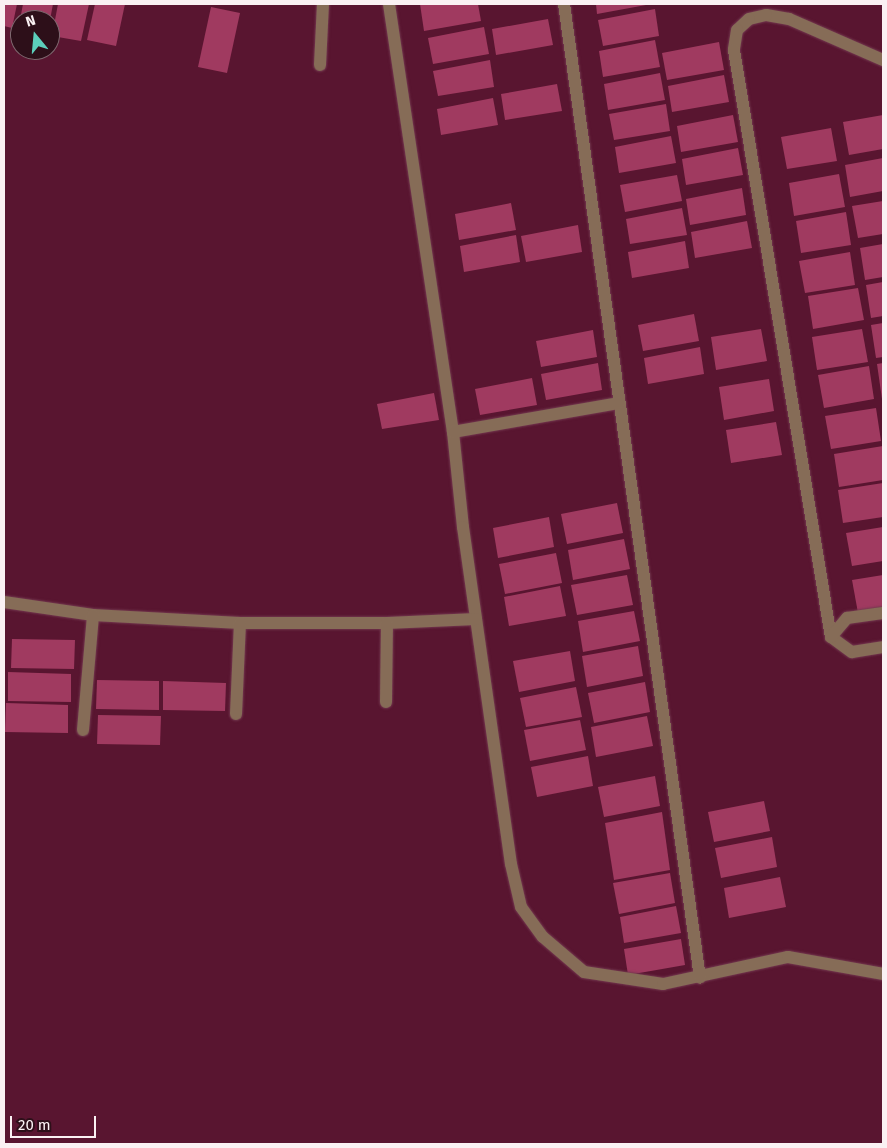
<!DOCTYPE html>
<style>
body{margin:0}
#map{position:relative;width:887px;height:1148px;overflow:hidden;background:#591530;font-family:"Fira Sans",sans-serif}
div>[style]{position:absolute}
.building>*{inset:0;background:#a03a60}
.roads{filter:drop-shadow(0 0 1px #73384f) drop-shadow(0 0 1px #73384f)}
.minor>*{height:12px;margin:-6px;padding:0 6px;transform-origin:6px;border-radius:6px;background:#866c57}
span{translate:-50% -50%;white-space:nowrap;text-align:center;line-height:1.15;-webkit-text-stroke:4px #2d0f19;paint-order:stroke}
.frame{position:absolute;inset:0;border:5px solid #faf1f3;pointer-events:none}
.north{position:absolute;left:10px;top:10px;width:50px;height:50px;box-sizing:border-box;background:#2d0f19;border:1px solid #7f6970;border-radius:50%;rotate:343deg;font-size:14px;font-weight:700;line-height:20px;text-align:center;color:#faf1f3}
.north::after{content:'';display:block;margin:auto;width:18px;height:22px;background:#5ccebb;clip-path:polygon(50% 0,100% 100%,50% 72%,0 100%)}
.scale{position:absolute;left:10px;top:1116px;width:86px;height:22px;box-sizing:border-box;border:2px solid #faf1f3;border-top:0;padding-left:6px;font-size:15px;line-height:18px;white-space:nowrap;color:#faf1f3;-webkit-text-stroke:4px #2d0f19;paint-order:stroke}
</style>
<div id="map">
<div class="building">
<div style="clip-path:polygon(4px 4px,17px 4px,12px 28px,4px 26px)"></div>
<div style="clip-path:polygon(23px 4px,53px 4px,50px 20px,20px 20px)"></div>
<div style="clip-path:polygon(58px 4px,89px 4px,81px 41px,52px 36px)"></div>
<div style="clip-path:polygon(95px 4px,125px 4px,116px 46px,87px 40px)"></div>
<div style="clip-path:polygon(420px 4px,478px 4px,481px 21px,424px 31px)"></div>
<div style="clip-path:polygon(596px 4px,645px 4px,646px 5px,597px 14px)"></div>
<div style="clip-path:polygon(211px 7px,240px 13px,227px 73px,198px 67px)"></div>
<div style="clip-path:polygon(655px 9px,659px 36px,603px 46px,598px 20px)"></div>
<div style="clip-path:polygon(548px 19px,553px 45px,496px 55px,492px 29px)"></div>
<div style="clip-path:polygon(484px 27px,489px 54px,433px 64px,428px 38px)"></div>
<div style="clip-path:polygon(655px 40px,660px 67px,603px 77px,599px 51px)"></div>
<div style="clip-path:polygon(719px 42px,724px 70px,667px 80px,662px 53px)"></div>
<div style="clip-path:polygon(490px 60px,494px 87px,438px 96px,433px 71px)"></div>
<div style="clip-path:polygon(660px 73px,665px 100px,608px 110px,604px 84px)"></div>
<div style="clip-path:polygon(724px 75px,729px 102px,672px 112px,668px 86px)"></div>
<div style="clip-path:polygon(557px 84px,562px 111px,505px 120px,501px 94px)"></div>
<div style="clip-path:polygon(493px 98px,498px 125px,441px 135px,437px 109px)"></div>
<div style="clip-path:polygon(666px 104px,670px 131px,614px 140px,609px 114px)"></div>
<div style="clip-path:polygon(733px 115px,738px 142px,681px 152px,677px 126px)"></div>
<div style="clip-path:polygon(883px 115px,883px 149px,849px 155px,843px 122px)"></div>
<div style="clip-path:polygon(831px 128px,837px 161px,787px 169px,781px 137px)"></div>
<div style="clip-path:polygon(671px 136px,676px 163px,619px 173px,615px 147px)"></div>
<div style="clip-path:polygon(738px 148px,743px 175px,686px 185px,682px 159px)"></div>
<div style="clip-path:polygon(883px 158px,883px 191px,850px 197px,845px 165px)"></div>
<div style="clip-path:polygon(839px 174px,845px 207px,794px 216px,789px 183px)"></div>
<div style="clip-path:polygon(677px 175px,682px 201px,625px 212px,620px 185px)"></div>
<div style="clip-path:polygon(742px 188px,746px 215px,690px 225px,686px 199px)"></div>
<div style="clip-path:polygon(883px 201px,883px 234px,858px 238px,852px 206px)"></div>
<div style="clip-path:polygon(511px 203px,516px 230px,459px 240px,455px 214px)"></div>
<div style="clip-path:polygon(682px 208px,687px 235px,630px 244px,626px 219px)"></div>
<div style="clip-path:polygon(846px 212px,851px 245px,801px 253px,796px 221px)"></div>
<div style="clip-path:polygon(747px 221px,752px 248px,695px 258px,691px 232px)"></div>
<div style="clip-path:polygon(578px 225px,582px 252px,526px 262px,521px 236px)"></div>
<div style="clip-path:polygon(516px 235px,520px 262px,464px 272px,460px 246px)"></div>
<div style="clip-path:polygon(685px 241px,689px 268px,632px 278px,628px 252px)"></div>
<div style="clip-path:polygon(883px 244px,883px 277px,865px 280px,860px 248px)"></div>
<div style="clip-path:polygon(850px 252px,855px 285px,805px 293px,799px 261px)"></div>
<div style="clip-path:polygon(883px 282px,883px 316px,871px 318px,866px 285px)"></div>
<div style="clip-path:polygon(858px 288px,864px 320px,813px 329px,808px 296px)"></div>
<div style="clip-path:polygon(694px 314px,699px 341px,643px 351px,638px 325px)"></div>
<div style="clip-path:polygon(883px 323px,883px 357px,876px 358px,871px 325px)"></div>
<div style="clip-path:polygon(761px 329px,767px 361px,716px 370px,711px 337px)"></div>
<div style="clip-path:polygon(862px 329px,868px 362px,817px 370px,812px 337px)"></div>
<div style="clip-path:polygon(593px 330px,597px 357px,541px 367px,536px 341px)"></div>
<div style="clip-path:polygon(700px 347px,704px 374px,648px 384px,644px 358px)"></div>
<div style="clip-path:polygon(598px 363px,602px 390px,546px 400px,541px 374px)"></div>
<div style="clip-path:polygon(883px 363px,883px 399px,882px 399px,877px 364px)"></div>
<div style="clip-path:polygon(869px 366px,874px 399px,824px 408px,818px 375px)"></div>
<div style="clip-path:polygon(532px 378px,537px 405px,480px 415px,475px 389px)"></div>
<div style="clip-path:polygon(769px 379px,774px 411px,724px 420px,719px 387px)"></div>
<div style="clip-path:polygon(434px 393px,439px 420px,382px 429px,377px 404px)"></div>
<div style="clip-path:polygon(876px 408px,881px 441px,831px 449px,825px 416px)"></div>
<div style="clip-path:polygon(776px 422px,782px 455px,731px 463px,726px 430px)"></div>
<div style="clip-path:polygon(883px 446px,883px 480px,839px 487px,834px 454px)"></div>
<div style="clip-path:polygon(883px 483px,883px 517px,843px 523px,838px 490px)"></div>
<div style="clip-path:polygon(617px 503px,623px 533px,567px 544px,561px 514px)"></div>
<div style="clip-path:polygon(549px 517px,554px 547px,498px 558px,493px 528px)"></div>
<div style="clip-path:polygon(883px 527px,883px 561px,852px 566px,846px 533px)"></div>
<div style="clip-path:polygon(624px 539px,630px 569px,573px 580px,568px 550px)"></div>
<div style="clip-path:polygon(556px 553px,562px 583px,505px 594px,499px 564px)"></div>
<div style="clip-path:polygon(627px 575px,633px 605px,577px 615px,571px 585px)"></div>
<div style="clip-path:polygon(883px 575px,883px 608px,858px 613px,852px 580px)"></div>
<div style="clip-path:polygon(560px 586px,566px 616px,509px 626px,504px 597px)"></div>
<div style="clip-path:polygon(634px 611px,640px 641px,583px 652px,578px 621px)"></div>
<div style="clip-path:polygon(12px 639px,75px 640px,74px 669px,11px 668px)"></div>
<div style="clip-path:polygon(638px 646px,643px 676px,587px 687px,582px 656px)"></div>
<div style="clip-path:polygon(570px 651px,575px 681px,519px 692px,513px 661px)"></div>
<div style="clip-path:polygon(8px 672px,71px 674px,71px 702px,8px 701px)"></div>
<div style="clip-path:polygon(97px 680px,159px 681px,159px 710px,96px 709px)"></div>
<div style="clip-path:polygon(163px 681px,226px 683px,225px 711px,163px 710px)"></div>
<div style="clip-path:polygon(645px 682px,650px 712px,594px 723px,588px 693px)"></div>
<div style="clip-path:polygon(576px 687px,582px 717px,526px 727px,520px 698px)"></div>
<div style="clip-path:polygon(6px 703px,68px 705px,68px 733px,5px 732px)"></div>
<div style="clip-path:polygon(98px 715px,161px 716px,160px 745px,97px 744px)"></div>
<div style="clip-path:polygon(647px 716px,653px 746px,596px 757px,591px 727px)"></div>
<div style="clip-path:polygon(580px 720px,586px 750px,530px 761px,524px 730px)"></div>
<div style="clip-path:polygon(588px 756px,593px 786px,537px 797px,531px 767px)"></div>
<div style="clip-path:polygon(655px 776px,660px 806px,604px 817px,598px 787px)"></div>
<div style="clip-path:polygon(764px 801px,770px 831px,714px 842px,708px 812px)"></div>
<div style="clip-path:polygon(662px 812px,670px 870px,614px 880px,605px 823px)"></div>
<div style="clip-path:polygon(772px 837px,777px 867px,721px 878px,715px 848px)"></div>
<div style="clip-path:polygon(670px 873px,675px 903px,619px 914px,613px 883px)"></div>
<div style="clip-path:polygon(780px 877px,786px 907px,729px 918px,724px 888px)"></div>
<div style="clip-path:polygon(676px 906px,681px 933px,624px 943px,620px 917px)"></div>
<div style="clip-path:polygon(681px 939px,685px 965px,628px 975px,624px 949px)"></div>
</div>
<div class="roads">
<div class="minor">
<div style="left:389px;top:4px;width:433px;rotate:81.5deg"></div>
<div style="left:453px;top:432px;width:96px;rotate:84deg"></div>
<div style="left:463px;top:527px;width:340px;rotate:81.9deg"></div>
<div style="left:511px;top:864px;width:44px;rotate:76.9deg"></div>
<div style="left:521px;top:907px;width:37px;rotate:54deg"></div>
<div style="left:543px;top:937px;width:54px;rotate:40.5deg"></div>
<div style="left:584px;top:972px;width:80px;rotate:8.6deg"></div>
<div style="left:663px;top:984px;width:128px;rotate:-12.2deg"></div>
<div style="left:788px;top:957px;width:97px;rotate:10.1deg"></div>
<div style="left:564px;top:4px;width:983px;rotate:82.05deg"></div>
<div style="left:883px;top:60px;width:103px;rotate:-156.4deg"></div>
<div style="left:789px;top:19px;width:23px;rotate:-170deg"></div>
<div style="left:766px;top:15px;width:17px;rotate:167deg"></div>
<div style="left:749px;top:19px;width:16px;rotate:137deg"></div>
<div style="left:737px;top:30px;width:20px;rotate:99deg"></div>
<div style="left:734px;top:50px;width:595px;rotate:80.62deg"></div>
<div style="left:831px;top:637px;width:26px;rotate:36deg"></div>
<div style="left:852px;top:652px;width:31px;rotate:-9deg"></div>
<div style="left:320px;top:65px;width:61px;rotate:-87.2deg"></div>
<div style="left:453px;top:432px;width:169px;rotate:-9.9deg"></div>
<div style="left:4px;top:602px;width:90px;rotate:8.3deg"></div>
<div style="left:93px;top:615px;width:147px;rotate:3.1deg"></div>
<div style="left:240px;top:623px;width:147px"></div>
<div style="left:387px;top:623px;width:89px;rotate:-2.6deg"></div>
<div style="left:831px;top:637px;width:25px;rotate:-50deg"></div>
<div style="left:847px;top:618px;width:36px;rotate:-8deg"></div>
<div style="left:386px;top:702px;width:79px;rotate:-89.3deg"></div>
<div style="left:236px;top:714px;width:91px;rotate:-87.5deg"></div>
<div style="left:83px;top:730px;width:115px;rotate:-85deg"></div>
</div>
</div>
<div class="frame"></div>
<div class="north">N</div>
<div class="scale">20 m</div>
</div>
